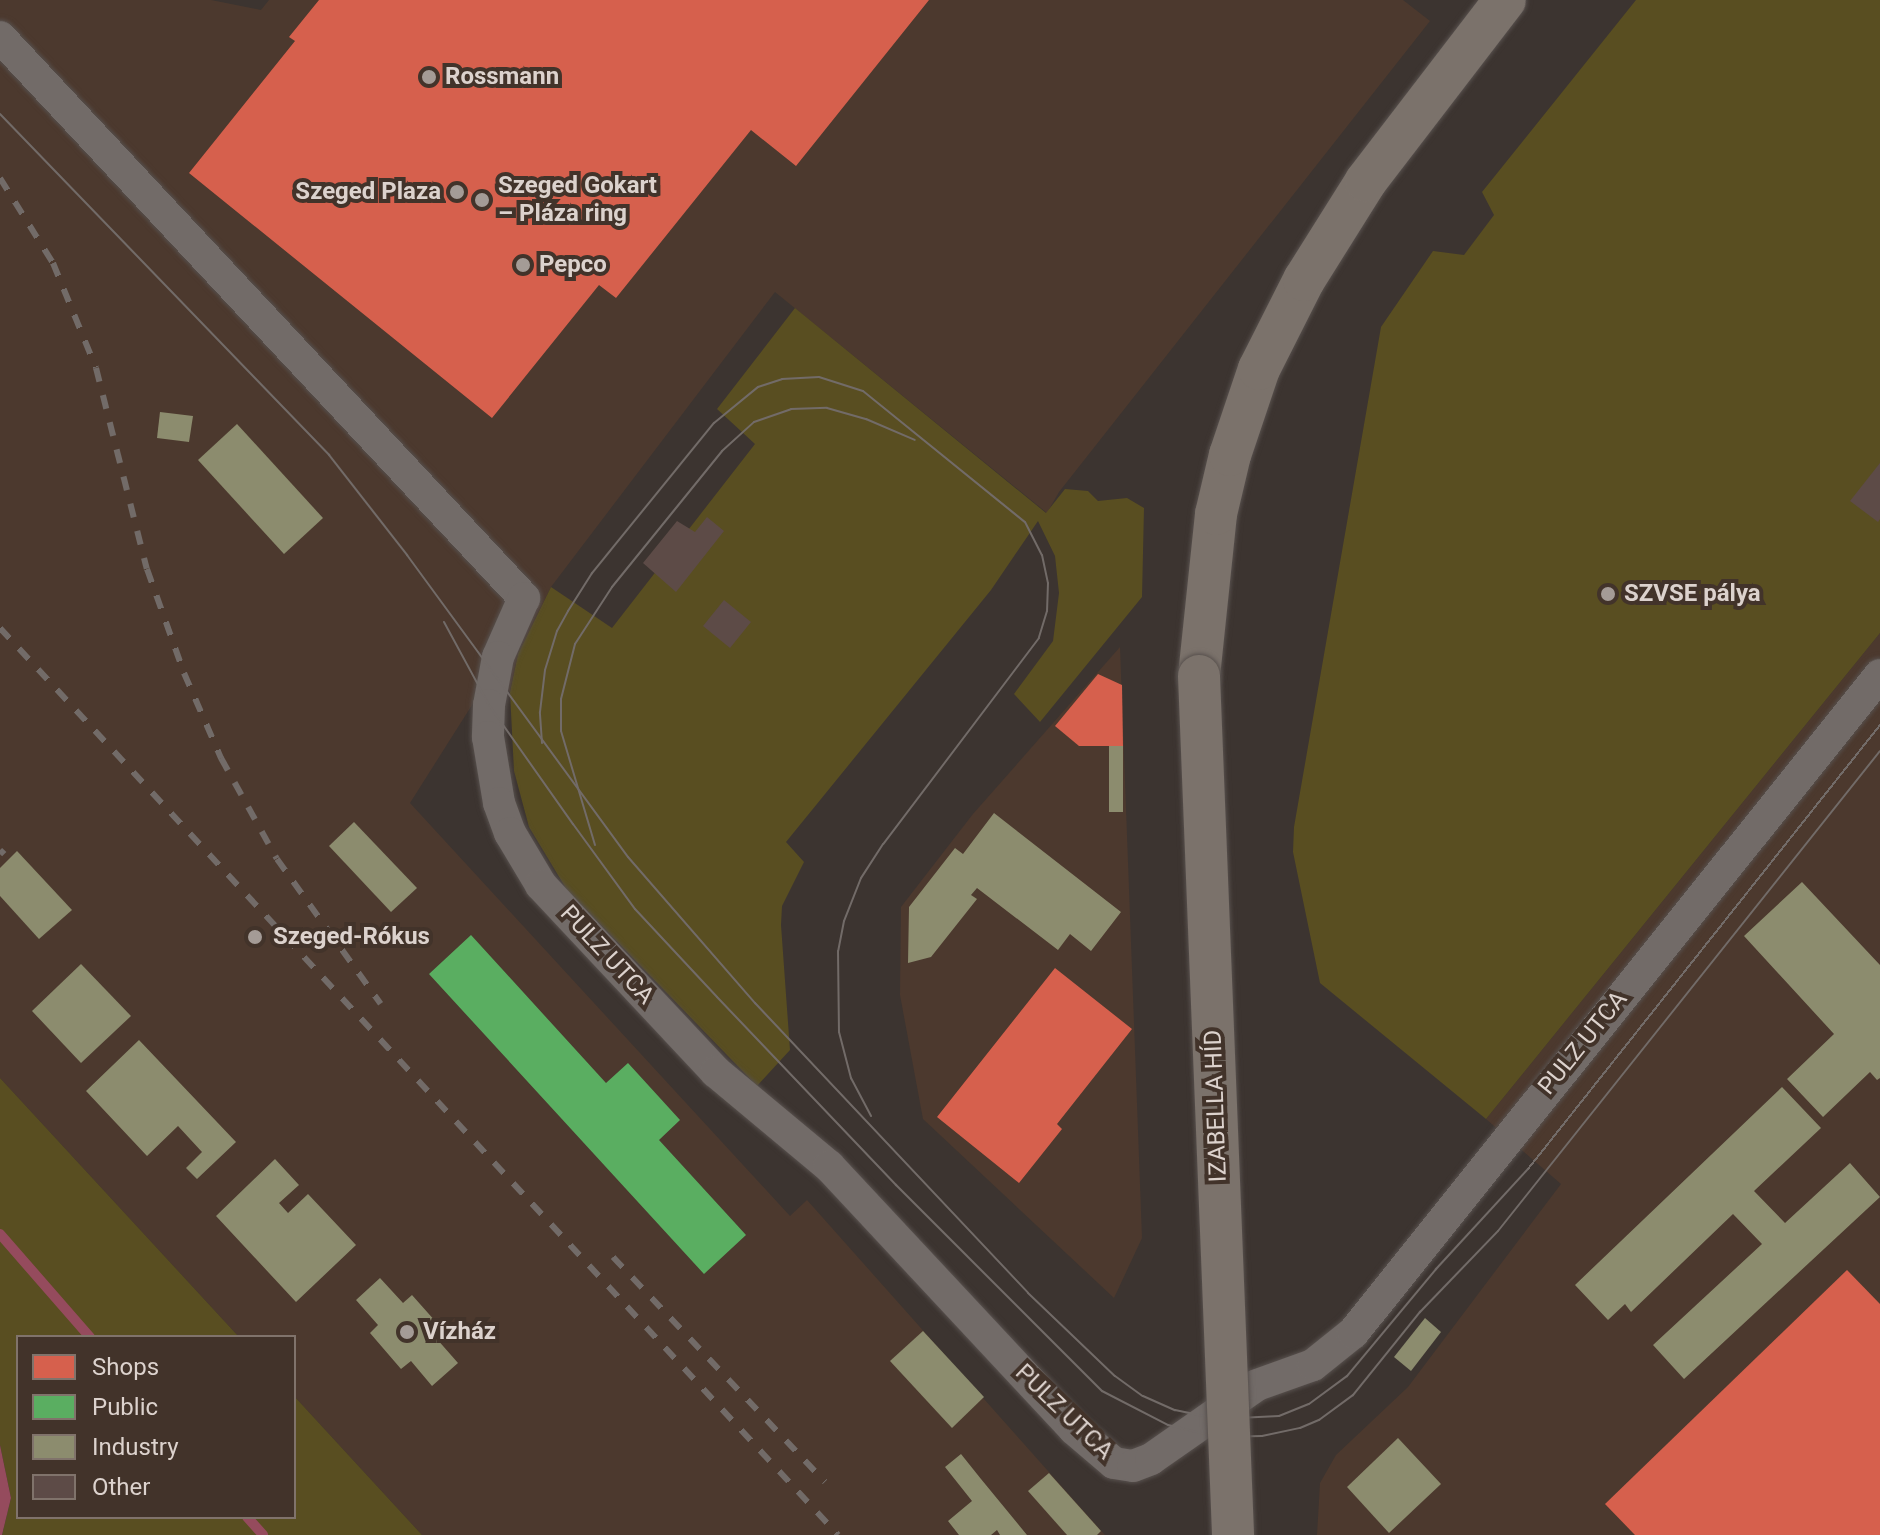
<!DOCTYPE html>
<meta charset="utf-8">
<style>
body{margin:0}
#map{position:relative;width:1880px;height:1535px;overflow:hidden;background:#3c3430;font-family:Roboto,sans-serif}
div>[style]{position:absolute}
.built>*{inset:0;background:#4c392e}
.green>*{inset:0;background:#594e21}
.water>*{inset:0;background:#954b5d}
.shops>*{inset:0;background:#d6604d}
.public>*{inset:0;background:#5aae61}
.industry>*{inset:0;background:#8c8c6e}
.stream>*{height:10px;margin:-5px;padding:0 5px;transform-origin:5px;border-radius:5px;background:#954b5d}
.building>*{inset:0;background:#5d4b47}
.roads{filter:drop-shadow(0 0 2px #57504d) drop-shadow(0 0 2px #57504d)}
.minor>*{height:32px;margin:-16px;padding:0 16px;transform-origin:16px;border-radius:16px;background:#726b68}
.major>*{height:42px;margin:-21px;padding:0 21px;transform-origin:21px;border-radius:21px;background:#7b726b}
.tram>*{height:2px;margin:-1px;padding:0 1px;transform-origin:1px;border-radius:1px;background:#726b68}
.rail>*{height:6px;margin-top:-3px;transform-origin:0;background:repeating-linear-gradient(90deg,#726b68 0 14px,transparent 0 28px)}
.bridges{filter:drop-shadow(0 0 2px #57504d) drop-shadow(0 0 2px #57504d)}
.major-bridge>*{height:42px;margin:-21px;padding:0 21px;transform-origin:21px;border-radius:21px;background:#7b726b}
.dots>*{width:22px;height:22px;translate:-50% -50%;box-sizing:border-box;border:4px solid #42332a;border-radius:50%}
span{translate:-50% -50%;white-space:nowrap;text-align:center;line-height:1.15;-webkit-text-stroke:8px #42332a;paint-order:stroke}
.poi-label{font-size:24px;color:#dcd2cd;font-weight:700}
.left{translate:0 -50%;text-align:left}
.right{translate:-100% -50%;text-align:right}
.street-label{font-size:24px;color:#dcd2cd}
.legend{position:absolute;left:16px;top:1335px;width:280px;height:184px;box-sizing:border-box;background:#42332a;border:2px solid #80736b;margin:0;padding:10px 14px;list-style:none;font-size:24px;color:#dcd2cd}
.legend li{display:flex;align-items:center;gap:16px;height:40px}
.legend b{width:40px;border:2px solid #80736b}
</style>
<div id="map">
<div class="built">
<div style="clip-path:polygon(0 0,211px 0,261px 10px,269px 0,1403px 0,1430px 21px,1059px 492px,1047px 513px,775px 292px,551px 587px,518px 654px,510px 692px,491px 675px,410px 803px,790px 1216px,807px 1200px,1105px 1535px,422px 1535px,294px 1396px,294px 1337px,239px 1337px,0 1078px)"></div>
<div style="clip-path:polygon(1880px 633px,1880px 1535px,1317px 1535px,1320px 1483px,1336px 1455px,1408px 1387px,1561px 1184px,1486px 1119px)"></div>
<div style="clip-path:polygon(1120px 647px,1142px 1238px,1114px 1298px,923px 1119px,900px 995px,901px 907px,973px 814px)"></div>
</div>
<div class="green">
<div style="clip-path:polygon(1636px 0,1880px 0,1880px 633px,1486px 1119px,1320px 983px,1293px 852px,1294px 827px,1381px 327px,1433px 251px,1464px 255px,1494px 215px,1482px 192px)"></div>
<div style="clip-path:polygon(795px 308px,1046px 513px,1065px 489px,1088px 491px,1098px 501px,1127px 498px,1144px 508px,1142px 597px,1040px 722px,1014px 694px,1053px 641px,1059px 593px,1055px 556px,1038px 521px,991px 590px,786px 842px,804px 862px,782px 906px,781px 925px,790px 1050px,757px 1086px,567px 890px,529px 827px,514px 771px,510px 692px,518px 654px,551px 587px,612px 628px,755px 444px,717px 409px)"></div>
<div style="clip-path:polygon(0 1078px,239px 1337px,18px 1337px,18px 1517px,294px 1517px,294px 1396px,422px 1535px,2px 1535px,11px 1498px,0 1445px)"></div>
</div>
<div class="water">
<div style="clip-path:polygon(0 1445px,11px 1498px,2px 1535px,0 1535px)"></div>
</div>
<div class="shops">
<div style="clip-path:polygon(319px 0,929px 0,796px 166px,751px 130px,616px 298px,599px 285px,492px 418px,189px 173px,295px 41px,289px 37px)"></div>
<div style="clip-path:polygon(1098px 674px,1122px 685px,1123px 746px,1079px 746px,1055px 726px)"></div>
<div style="clip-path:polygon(1055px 968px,1132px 1029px,1057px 1124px,1062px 1129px,1019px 1183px,937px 1117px)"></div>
<div style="clip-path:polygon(1847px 1270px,1880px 1304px,1880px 1535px,1635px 1535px,1605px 1504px)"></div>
</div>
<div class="public">
<div style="clip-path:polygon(471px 935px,606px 1083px,628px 1063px,680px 1120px,659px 1140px,746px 1235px,704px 1274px,429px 974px)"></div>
</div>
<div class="industry">
<div style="clip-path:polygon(160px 412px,193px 416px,189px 442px,157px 438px)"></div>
<div style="clip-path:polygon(237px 424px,323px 518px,284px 554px,198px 460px)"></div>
<div style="clip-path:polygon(1109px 746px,1123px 746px,1123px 812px,1109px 812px)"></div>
<div style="clip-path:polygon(994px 813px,1121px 912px,1091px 951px,1070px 934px,1058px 950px,977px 888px,971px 895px,977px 899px,931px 957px,908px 963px,909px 907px,955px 848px,963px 854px)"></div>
<div style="clip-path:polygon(354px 822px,417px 888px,391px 912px,329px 846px)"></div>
<div style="clip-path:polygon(17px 851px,72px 910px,39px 939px,0 896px,0 868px)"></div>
<div style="clip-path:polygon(1802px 882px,1880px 965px,1880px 1078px,1877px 1080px,1870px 1072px,1823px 1117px,1787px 1079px,1834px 1034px,1744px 936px)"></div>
<div style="clip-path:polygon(81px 964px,131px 1016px,81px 1063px,32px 1011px)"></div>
<div style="clip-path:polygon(139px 1040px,236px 1142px,197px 1179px,186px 1168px,202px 1152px,178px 1126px,147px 1156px,86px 1091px)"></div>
<div style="clip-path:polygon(1782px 1087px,1821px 1128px,1754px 1191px,1785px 1223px,1850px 1163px,1880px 1197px,1684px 1379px,1653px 1345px,1762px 1244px,1733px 1214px,1631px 1312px,1625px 1304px,1608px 1320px,1575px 1285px)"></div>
<div style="clip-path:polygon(275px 1159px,299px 1185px,279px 1203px,288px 1213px,308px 1194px,356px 1245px,296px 1302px,216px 1216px)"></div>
<div style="clip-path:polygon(380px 1278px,403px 1303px,412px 1295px,444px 1331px,436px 1338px,458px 1363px,432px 1386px,411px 1361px,401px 1369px,370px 1333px,378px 1325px,356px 1300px)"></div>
<div style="clip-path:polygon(1425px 1318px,1441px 1332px,1411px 1371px,1394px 1357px)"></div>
<div style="clip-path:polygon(923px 1331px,984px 1397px,952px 1428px,890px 1361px)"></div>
<div style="clip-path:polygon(1398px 1438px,1441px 1484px,1389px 1533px,1347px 1487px)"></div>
<div style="clip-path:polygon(961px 1454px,981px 1479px,1027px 1535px,1000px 1535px,997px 1530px,991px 1535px,959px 1535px,948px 1521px,972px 1501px,945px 1467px)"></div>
<div style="clip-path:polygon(1049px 1473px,1101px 1531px,1097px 1535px,1067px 1535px,1028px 1491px)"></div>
</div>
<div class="stream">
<div style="left:0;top:1234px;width:137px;rotate:48.9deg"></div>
<div style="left:247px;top:1517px;width:24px;rotate:48deg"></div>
</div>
<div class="building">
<div style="clip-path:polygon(1880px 463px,1880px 519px,1878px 522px,1850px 501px)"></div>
<div style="clip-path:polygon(707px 517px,724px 531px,676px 592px,643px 563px,677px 521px,695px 532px)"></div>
<div style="clip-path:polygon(724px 600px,751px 622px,730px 648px,703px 626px)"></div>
</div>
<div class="roads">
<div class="minor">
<div style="left:0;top:37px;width:768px;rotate:46.95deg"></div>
<div style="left:524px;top:598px;width:64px;rotate:113.8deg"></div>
<div style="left:498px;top:657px;width:49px;rotate:100.6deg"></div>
<div style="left:489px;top:705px;width:32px;rotate:92deg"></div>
<div style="left:488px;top:737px;width:67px;rotate:80.5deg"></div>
<div style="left:499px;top:803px;width:32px;rotate:70deg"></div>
<div style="left:510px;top:833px;width:61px;rotate:59.2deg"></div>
<div style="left:541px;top:885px;width:256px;rotate:46.9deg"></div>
<div style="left:716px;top:1072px;width:147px;rotate:39.8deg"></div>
<div style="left:829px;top:1166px;width:359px;rotate:47deg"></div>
<div style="left:1074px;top:1429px;width:52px;rotate:40.4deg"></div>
<div style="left:1114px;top:1463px;width:19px;rotate:9deg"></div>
<div style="left:1133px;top:1466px;width:19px;rotate:-21deg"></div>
<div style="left:1151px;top:1459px;width:129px;rotate:-34.9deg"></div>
<div style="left:1257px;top:1385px;width:59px;rotate:-19.7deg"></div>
<div style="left:1313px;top:1365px;width:51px;rotate:-38.7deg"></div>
<div style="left:1353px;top:1333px;width:843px;rotate:-51.31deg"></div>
</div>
<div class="major">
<div style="left:1199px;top:676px;width:163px;rotate:-84deg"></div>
<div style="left:1216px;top:514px;width:61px;rotate:-76.7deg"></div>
<div style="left:1230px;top:455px;width:91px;rotate:-71.4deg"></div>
<div style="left:1259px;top:369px;width:100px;rotate:-63.2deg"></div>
<div style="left:1304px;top:280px;width:117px;rotate:-57.9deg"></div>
<div style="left:1366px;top:181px;width:228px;rotate:-52.5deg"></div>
</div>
</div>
<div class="tram">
<div style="left:0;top:114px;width:474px;rotate:46deg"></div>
<div style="left:329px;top:455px;width:127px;rotate:52deg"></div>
<div style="left:407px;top:555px;width:374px;rotate:53.8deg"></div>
<div style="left:628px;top:857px;width:194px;rotate:49deg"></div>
<div style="left:755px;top:1003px;width:398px;rotate:46.7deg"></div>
<div style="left:1028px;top:1293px;width:120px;rotate:43.7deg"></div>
<div style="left:1115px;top:1376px;width:34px;rotate:36deg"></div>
<div style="left:1143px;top:1396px;width:35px;rotate:24deg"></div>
<div style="left:1175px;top:1410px;width:44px;rotate:11.8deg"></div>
<div style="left:1218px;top:1419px;width:61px;rotate:-2.8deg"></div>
<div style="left:1279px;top:1416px;width:32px;rotate:-22deg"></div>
<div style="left:1309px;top:1404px;width:47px;rotate:-36.4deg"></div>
<div style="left:1347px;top:1376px;width:139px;rotate:-50.2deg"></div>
<div style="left:1436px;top:1269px;width:136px;rotate:-47.4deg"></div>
<div style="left:1528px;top:1169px;width:567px;rotate:-51.59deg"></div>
<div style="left:444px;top:622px;width:94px;rotate:61.5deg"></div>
<div style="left:489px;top:705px;width:146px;rotate:54.8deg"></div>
<div style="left:573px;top:824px;width:105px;rotate:53.9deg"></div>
<div style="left:635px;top:909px;width:120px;rotate:47deg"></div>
<div style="left:717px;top:997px;width:260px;rotate:46.4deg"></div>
<div style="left:896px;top:1185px;width:291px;rotate:45deg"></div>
<div style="left:1102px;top:1391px;width:74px;rotate:27.3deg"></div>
<div style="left:1168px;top:1425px;width:51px;rotate:13.5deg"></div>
<div style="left:1218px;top:1437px;width:44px;rotate:-1.3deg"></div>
<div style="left:1262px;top:1436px;width:39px;rotate:-12deg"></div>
<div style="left:1300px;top:1428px;width:21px;rotate:-23deg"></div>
<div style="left:1319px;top:1420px;width:42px;rotate:-36.3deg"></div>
<div style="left:1353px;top:1395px;width:107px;rotate:-51.1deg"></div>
<div style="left:1420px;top:1312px;width:112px;rotate:-46.1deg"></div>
<div style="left:1498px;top:1231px;width:613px;rotate:-51.49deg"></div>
<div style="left:542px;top:743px;width:31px;rotate:-94deg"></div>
<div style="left:540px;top:712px;width:42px;rotate:-83.2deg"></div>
<div style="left:545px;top:670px;width:41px;rotate:-72.9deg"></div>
<div style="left:557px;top:631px;width:23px;rotate:-61deg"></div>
<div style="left:568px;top:611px;width:45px;rotate:-57.7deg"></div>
<div style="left:592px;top:573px;width:193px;rotate:-50.9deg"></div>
<div style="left:714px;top:423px;width:57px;rotate:-39.3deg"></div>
<div style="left:758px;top:387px;width:25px;rotate:-18deg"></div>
<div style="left:782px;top:379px;width:37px;rotate:-3deg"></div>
<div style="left:819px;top:377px;width:46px;rotate:17.7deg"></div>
<div style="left:863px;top:391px;width:208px;rotate:39deg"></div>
<div style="left:1025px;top:522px;width:37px;rotate:63deg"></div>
<div style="left:1042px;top:555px;width:29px;rotate:78deg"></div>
<div style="left:1048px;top:583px;width:28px;rotate:92deg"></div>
<div style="left:1047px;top:611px;width:28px;rotate:107deg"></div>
<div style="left:1039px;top:638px;width:258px;rotate:127.1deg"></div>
<div style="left:883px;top:844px;width:40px;rotate:122.9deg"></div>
<div style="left:861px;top:878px;width:46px;rotate:111.6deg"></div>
<div style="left:844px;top:921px;width:31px;rotate:101deg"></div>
<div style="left:838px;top:951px;width:81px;rotate:89.3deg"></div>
<div style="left:839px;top:1032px;width:48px;rotate:75.4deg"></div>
<div style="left:851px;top:1078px;width:43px;rotate:62.2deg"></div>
<div style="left:595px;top:845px;width:119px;rotate:-106.6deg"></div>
<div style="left:561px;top:731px;width:32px;rotate:-90deg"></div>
<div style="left:561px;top:699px;width:57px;rotate:-75.7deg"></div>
<div style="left:575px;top:644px;width:68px;rotate:-57deg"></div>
<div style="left:612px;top:587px;width:175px;rotate:-51deg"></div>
<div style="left:722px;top:451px;width:43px;rotate:-42.2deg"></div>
<div style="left:754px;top:422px;width:39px;rotate:-19deg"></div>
<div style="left:791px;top:409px;width:36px;rotate:-2deg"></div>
<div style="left:827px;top:408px;width:41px;rotate:15.8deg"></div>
<div style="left:866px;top:419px;width:53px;rotate:23.2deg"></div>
</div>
<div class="rail">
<div style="left:0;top:178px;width:100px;rotate:58.1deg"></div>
<div style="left:53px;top:263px;width:113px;rotate:67.7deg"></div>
<div style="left:96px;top:368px;width:207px;rotate:75.8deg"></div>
<div style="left:147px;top:569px;width:110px;rotate:70.4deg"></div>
<div style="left:184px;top:673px;width:93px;rotate:66.5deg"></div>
<div style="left:221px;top:758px;width:115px;rotate:61deg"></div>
<div style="left:277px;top:859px;width:178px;rotate:54.4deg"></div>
<div style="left:0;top:628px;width:1235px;rotate:47.26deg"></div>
<div style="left:0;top:850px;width:6px;rotate:45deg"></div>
<div style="left:613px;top:1257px;width:309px;rotate:46.7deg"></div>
</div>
<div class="bridges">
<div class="major-bridge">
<div style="left:1199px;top:676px;width:860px;rotate:87.73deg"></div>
</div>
</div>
<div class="dots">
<div style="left:429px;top:77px;background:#a49b96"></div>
<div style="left:457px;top:192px;background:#a49b96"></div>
<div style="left:482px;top:200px;background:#a49b96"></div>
<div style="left:523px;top:265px;background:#a49b96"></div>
<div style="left:1608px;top:594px;background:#a49b96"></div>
<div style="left:255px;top:937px;background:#a49b96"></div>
<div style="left:407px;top:1332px;background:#a49b96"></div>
</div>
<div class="poi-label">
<span class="left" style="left:445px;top:77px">Rossmann</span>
<span class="left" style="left:498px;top:200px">Szeged Gokart<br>– Pláza ring</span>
<span class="right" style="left:441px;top:192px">Szeged Plaza</span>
<span class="left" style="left:539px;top:265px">Pepco</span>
<span class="left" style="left:1624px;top:594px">SZVSE pálya</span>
<span class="left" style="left:273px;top:937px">Szeged-Rókus</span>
<span class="left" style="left:423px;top:1332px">Vízház</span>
</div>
<div class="street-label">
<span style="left:607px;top:955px;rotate:47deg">PULZ UTCA</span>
<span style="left:1583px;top:1043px;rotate:-51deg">PULZ UTCA</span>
<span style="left:1216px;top:1106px;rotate:-92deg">IZABELLA HÍD</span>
<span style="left:1064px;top:1412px;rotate:44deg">PULZ UTCA</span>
</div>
<ul class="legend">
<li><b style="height:22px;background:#d6604d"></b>Shops</li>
<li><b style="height:22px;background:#5aae61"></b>Public</li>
<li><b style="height:22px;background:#8c8c6e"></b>Industry</li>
<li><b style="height:22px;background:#5d4b47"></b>Other</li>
</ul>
</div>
